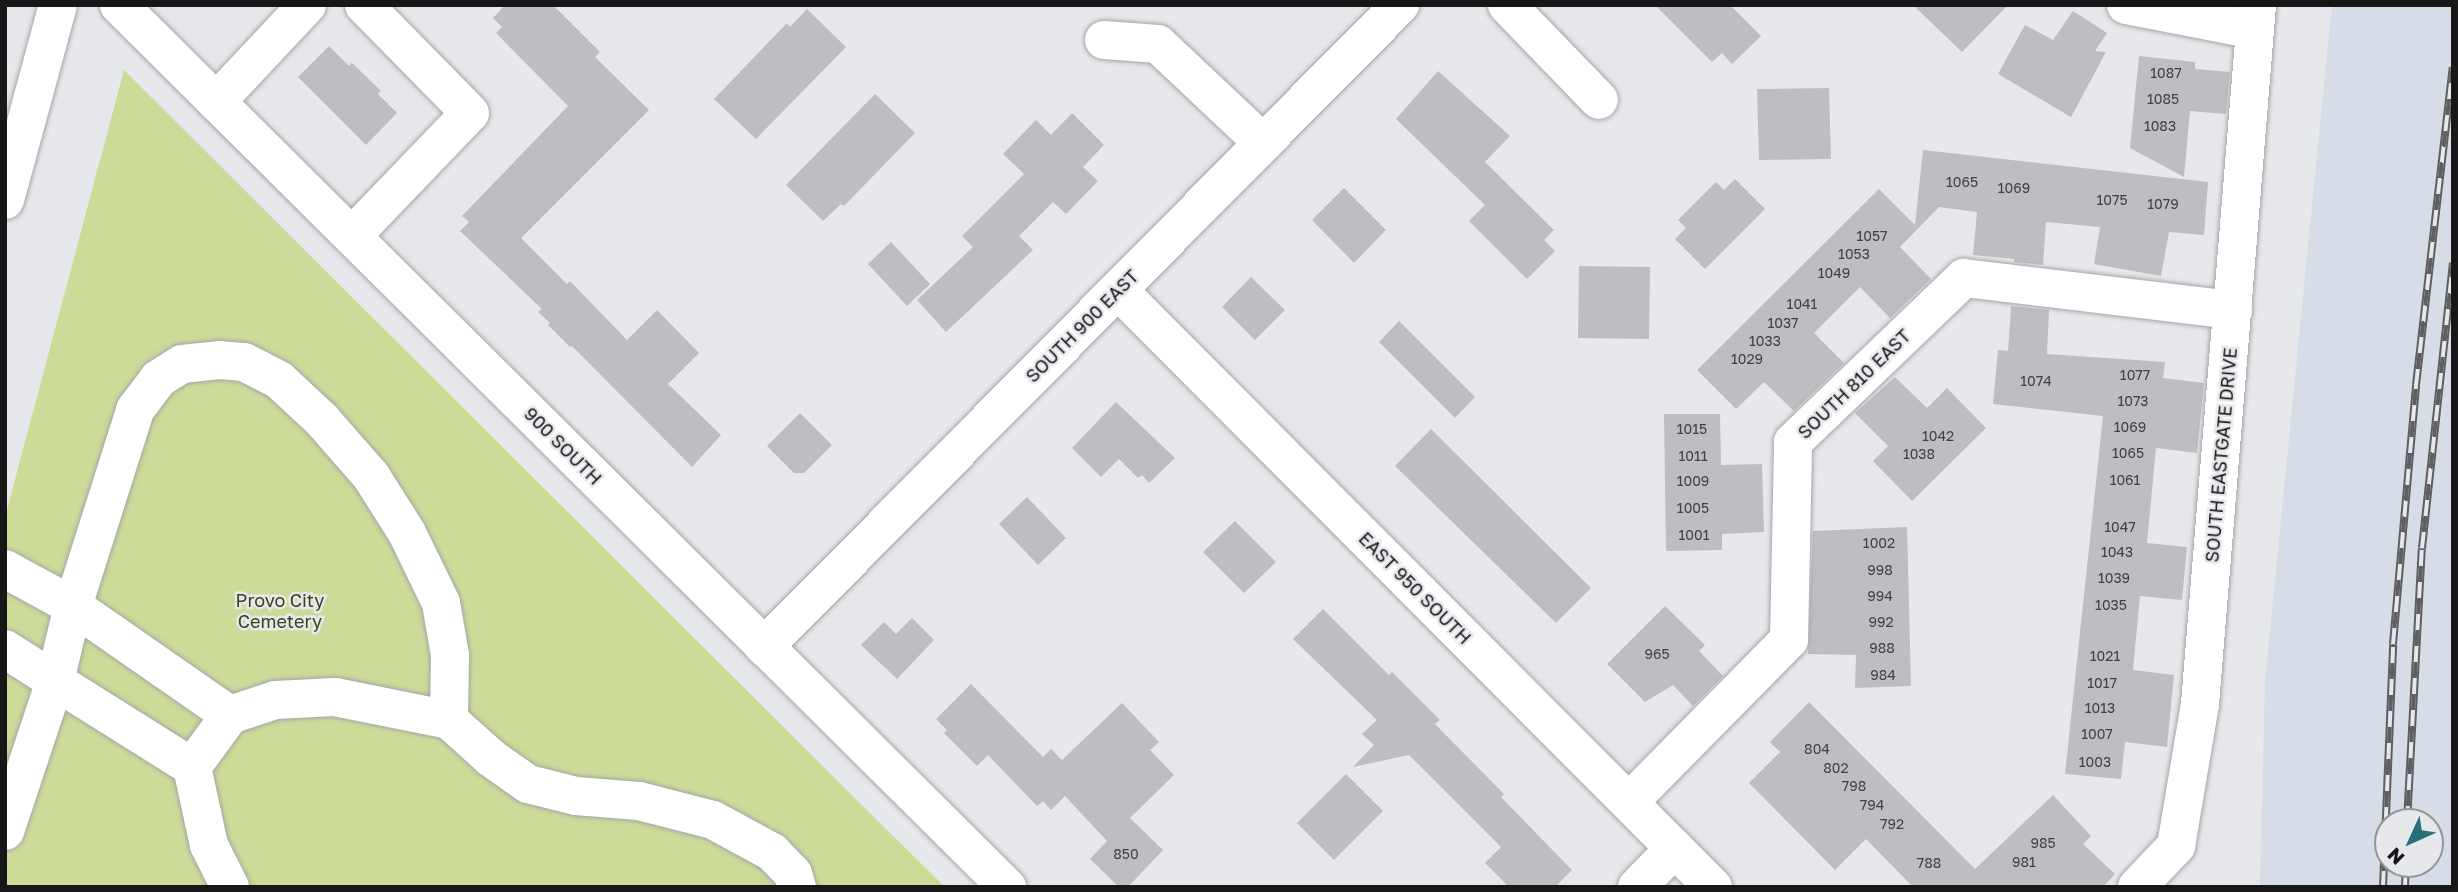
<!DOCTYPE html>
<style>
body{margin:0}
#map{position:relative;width:2458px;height:892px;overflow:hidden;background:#e6e8eb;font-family:"Golos Text",sans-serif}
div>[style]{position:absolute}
.built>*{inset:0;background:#d7dde6}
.green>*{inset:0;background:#cddb98}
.building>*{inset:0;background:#bebec2}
.roads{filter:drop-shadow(0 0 2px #a4a6a8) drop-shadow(0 0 2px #a4a6a8)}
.minor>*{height:38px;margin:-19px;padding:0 19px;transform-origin:19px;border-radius:19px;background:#fff}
.major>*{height:38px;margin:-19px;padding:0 19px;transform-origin:19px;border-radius:19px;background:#fff}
.rail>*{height:8px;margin-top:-4px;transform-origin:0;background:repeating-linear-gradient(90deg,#e6e8eb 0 16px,#5e5f61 0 32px);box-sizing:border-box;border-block:2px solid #5e5f61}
span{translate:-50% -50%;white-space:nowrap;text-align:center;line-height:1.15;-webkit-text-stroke:5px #e6e8eb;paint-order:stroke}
.number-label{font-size:14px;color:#414142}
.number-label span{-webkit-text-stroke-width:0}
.street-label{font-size:18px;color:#171718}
.park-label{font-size:18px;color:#3a4118}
.frame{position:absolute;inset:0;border:7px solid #171718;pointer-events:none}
.north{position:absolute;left:2374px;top:808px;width:70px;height:70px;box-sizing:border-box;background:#e6e8eb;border:2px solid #939497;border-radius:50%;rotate:225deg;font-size:19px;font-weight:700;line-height:28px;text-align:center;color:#171718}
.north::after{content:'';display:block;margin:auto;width:24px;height:32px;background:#267079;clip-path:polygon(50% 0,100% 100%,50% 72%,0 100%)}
</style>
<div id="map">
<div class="built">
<div style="clip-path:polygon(evenodd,2332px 5px,2453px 5px,2453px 887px,2260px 887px,2265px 680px,2332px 5px,2388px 822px,2430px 822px,2430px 864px,2388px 864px,2388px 822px)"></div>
</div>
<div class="green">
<div style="clip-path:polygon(124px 70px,887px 830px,945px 887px,5px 887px,5px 517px)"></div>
</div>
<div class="building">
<div style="clip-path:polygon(505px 5px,553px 5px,600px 52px,595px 57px,649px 110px,521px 238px,567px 284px,570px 281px,627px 340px,657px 310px,699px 353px,668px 384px,721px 435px,692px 467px,572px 346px,570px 347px,548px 325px,550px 323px,538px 312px,542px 309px,460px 231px,469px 222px,462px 216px,568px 106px,496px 33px,502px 27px,493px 18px)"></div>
<div style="clip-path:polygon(1655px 5px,1730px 5px,1761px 36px,1732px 64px,1722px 53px,1712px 62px)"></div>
<div style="clip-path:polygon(1913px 5px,2008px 5px,1962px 52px)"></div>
<div style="clip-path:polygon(807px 9px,846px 47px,756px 139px,714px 99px,787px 23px,790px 27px)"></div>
<div style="clip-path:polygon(2073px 11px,2107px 33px,2095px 51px,2106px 52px,2071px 117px,1998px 74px,2025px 25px,2053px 40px)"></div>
<div style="clip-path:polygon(329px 46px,349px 66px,352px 63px,381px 91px,378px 94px,397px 113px,366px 145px,298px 77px)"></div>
<div style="clip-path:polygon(2139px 56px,2195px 62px,2195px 69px,2230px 72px,2226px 114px,2190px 111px,2184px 177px,2130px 148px)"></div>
<div style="clip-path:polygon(1438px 71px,1510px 136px,1485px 162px,1554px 230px,1544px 240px,1555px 251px,1527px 279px,1469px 221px,1485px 205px,1396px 119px)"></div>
<div style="clip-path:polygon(1829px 88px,1831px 159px,1759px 160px,1757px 89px)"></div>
<div style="clip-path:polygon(875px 94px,915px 133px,844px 206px,841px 204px,823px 221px,786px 185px)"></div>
<div style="clip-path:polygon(1072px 113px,1104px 145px,1083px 167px,1098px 181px,1066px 214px,1053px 202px,1019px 236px,1033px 250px,946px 332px,917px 300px,973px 247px,962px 236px,1024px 174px,1003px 154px,1036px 120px,1051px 135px)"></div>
<div style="clip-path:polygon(1923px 150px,2208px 182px,2204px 235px,2169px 232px,2161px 276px,2094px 264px,2100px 227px,2046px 222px,2043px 265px,2014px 262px,2014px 259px,1973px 255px,1977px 212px,1939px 207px,1900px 247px,1931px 279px,1890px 318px,1860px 287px,1814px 333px,1844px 363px,1794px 411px,1764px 382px,1736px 409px,1697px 370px,1879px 189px,1915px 225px)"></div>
<div style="clip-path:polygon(1735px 179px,1765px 209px,1705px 269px,1675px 239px,1686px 228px,1678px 220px,1716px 182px,1724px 190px)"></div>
<div style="clip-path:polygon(1344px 188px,1386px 230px,1354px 263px,1312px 220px)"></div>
<div style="clip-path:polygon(891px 242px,930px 284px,907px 306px,868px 264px)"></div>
<div style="clip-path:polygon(1579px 266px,1650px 267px,1649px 339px,1578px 338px)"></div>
<div style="clip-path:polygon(1251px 277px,1285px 310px,1255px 340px,1222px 307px)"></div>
<div style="clip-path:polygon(2011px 306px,2049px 310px,2047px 354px,2165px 362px,2163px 378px,2204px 383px,2197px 453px,2156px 448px,2147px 543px,2187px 547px,2182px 600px,2140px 596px,2133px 670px,2174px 675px,2167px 747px,2125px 742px,2121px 779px,2065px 774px,2103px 416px,1993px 404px,1998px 350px,2008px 351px)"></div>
<div style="clip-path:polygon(1399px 321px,1475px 397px,1455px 418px,1379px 342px)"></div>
<div style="clip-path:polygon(1895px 377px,1927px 408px,1947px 388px,1986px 428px,1912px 501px,1873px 461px,1888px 446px,1855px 413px)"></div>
<div style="clip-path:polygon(1116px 402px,1175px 458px,1149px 483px,1142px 475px,1138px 478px,1119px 459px,1101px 477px,1072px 448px)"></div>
<div style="clip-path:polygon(800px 413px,832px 445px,804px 473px,794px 473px,767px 446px)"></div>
<div style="clip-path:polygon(1664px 414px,1720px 414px,1721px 465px,1762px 464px,1764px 532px,1722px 534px,1722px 550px,1666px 551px)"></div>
<div style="clip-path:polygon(1431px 429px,1591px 588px,1556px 623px,1395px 466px)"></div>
<div style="clip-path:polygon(1027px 497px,1066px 538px,1038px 565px,999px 524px)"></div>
<div style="clip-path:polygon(1235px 521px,1276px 562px,1244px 593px,1203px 552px)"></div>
<div style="clip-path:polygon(1907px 527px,1911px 686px,1855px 688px,1856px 655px,1808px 654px,1813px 531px)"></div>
<div style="clip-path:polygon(1665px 606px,1705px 645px,1699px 651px,1723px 676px,1693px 706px,1673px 685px,1645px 702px,1607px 664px)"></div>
<div style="clip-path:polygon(1323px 609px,1389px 675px,1392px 672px,1440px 720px,1435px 724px,1504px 794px,1501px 797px,1572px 870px,1555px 887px,1509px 887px,1485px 863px,1501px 847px,1409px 755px,1353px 767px,1374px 745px,1362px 734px,1377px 720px,1293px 639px)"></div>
<div style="clip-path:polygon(912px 618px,934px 640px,897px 679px,861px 645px,884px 622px,896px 634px)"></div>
<div style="clip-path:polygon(971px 684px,1043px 757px,1051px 749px,1062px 760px,1122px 703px,1159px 742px,1150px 750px,1174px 775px,1130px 818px,1163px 850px,1128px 887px,1119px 887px,1090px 859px,1107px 841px,1065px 796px,1051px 810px,1043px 801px,1037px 806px,988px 755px,977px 766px,944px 733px,947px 730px,936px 719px)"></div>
<div style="clip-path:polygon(1809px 702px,1975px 869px,2053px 795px,2091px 836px,2083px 844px,2115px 874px,2103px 887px,1913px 887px,1866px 839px,1835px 870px,1749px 783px,1780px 752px,1770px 742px)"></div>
<div style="clip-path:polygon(1346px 774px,1383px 811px,1334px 860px,1297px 823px)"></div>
</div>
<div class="roads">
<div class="minor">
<div style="left:119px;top:5px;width:1252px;rotate:44.81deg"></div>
<div style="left:1507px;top:5px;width:132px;rotate:45.9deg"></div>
<div style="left:2126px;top:5px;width:131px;rotate:11deg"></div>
<div style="left:1104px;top:40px;width:54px;rotate:4.2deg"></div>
<div style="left:1158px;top:44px;width:144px;rotate:43.3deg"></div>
<div style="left:216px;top:102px;width:133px;rotate:-46.8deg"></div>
<div style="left:352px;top:236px;width:170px;rotate:-46.2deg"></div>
<div style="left:470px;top:113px;width:151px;rotate:-134.5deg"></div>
<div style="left:1118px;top:290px;width:843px;rotate:45.1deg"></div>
<div style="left:5px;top:569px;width:77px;rotate:28.6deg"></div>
<div style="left:73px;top:606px;width:191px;rotate:34.8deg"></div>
<div style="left:764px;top:647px;width:904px;rotate:-45.27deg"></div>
<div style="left:5px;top:649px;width:59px;rotate:32.6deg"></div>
<div style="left:55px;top:681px;width:158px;rotate:108.4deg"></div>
<div style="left:192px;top:767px;width:64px;rotate:-53.8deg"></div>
<div style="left:230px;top:715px;width:47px;rotate:-18.4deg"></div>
<div style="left:275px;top:700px;width:60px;rotate:-2.9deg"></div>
<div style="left:335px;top:697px;width:116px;rotate:11.4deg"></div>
<div style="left:449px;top:720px;width:57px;rotate:42.1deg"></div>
<div style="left:491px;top:758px;width:45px;rotate:35.1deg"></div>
<div style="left:528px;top:784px;width:49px;rotate:14deg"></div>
<div style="left:576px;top:796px;width:63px;rotate:4.5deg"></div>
<div style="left:639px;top:801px;width:76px;rotate:14.4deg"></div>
<div style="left:713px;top:820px;width:67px;rotate:28.5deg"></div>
<div style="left:772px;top:852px;width:30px;rotate:46deg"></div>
<div style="left:793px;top:874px;width:14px;rotate:73deg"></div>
<div style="left:1629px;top:802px;width:228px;rotate:-45.4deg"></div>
<div style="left:1789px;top:640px;width:198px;rotate:-88.8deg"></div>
<div style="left:1793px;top:442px;width:237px;rotate:-43.8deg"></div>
<div style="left:1964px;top:278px;width:271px;rotate:6.8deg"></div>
<div style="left:230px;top:887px;width:47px;rotate:-116.6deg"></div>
<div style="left:209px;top:845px;width:80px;rotate:-102.3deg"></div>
<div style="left:192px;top:767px;width:162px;rotate:-147.9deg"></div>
<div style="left:55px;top:681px;width:77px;rotate:-76.5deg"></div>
<div style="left:73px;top:606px;width:206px;rotate:-72.4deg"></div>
<div style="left:135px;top:410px;width:39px;rotate:-53deg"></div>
<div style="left:158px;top:379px;width:28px;rotate:-32deg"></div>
<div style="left:182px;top:364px;width:37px;rotate:-6deg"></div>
<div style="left:219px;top:360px;width:25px;rotate:5deg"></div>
<div style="left:244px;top:362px;width:39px;rotate:27deg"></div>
<div style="left:279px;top:380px;width:59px;rotate:42.9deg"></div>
<div style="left:322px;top:420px;width:74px;rotate:48.8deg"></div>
<div style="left:371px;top:476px;width:67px;rotate:57.7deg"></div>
<div style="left:407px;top:533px;width:78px;rotate:64.1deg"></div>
<div style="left:441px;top:603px;width:53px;rotate:80.2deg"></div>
<div style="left:450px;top:655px;width:65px;rotate:90.9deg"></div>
<div style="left:1637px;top:887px;width:54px;rotate:-45.7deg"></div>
<div style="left:2137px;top:887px;width:57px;rotate:-46.4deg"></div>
<div style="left:2176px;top:846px;width:144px;rotate:-80.4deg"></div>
<div style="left:2200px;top:704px;width:701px;rotate:-85.34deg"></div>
</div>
<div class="major">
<div style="left:5px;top:200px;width:202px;rotate:-74.8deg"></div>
</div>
</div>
<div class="rail">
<div style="left:2407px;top:822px;width:274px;rotate:-86.9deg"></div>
<div style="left:2422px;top:548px;width:287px;rotate:-83.8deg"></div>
<div style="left:2383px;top:887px;width:243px;rotate:-87.6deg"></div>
<div style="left:2393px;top:644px;width:260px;rotate:-84.9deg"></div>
<div style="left:2416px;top:385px;width:320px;rotate:-83.4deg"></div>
<div style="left:2405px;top:887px;width:23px;rotate:-88deg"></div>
</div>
<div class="number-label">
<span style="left:2166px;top:73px">1087</span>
<span style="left:2163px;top:99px">1085</span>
<span style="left:2160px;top:126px">1083</span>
<span style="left:1962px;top:182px">1065</span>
<span style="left:2014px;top:188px">1069</span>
<span style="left:2112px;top:200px">1075</span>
<span style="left:2163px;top:204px">1079</span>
<span style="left:1872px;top:236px">1057</span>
<span style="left:1854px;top:254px">1053</span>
<span style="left:1834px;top:273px">1049</span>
<span style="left:1802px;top:304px">1041</span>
<span style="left:1783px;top:323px">1037</span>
<span style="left:1765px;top:341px">1033</span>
<span style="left:1747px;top:359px">1029</span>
<span style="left:2135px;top:375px">1077</span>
<span style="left:2036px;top:381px">1074</span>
<span style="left:2133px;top:401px">1073</span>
<span style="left:2130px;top:427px">1069</span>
<span style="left:1692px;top:429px">1015</span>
<span style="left:1938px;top:436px">1042</span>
<span style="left:2128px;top:453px">1065</span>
<span style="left:1919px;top:454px">1038</span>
<span style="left:1693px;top:456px">1011</span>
<span style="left:2125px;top:480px">1061</span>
<span style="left:1693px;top:481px">1009</span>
<span style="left:1693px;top:508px">1005</span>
<span style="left:2120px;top:527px">1047</span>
<span style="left:1694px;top:535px">1001</span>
<span style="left:1879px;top:543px">1002</span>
<span style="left:2117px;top:552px">1043</span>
<span style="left:1880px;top:570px">998</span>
<span style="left:2114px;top:578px">1039</span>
<span style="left:1880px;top:596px">994</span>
<span style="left:2111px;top:605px">1035</span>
<span style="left:1881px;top:622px">992</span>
<span style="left:1882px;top:648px">988</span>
<span style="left:1657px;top:654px">965</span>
<span style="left:2105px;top:656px">1021</span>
<span style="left:1883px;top:675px">984</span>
<span style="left:2102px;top:683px">1017</span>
<span style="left:2100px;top:708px">1013</span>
<span style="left:2097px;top:734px">1007</span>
<span style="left:1817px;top:749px">804</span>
<span style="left:2095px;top:762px">1003</span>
<span style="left:1836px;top:768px">802</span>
<span style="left:1854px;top:786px">798</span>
<span style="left:1872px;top:805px">794</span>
<span style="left:1892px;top:824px">792</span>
<span style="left:2043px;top:843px">985</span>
<span style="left:1126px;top:854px">850</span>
<span style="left:2024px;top:862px">981</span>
<span style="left:1929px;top:863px">788</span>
</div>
<div class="street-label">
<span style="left:1082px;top:326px;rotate:-45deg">SOUTH 900 EAST</span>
<span style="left:1854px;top:384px;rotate:-44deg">SOUTH 810 EAST</span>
<span style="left:563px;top:446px;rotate:45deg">900 SOUTH</span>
<span style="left:2221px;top:455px;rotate:-85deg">SOUTH EASTGATE DRIVE</span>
<span style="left:1415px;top:588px;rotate:45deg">EAST 950 SOUTH</span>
</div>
<div class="park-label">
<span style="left:280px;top:611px">Provo City<br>Cemetery</span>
</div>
<div class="frame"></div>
<div class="north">N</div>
</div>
